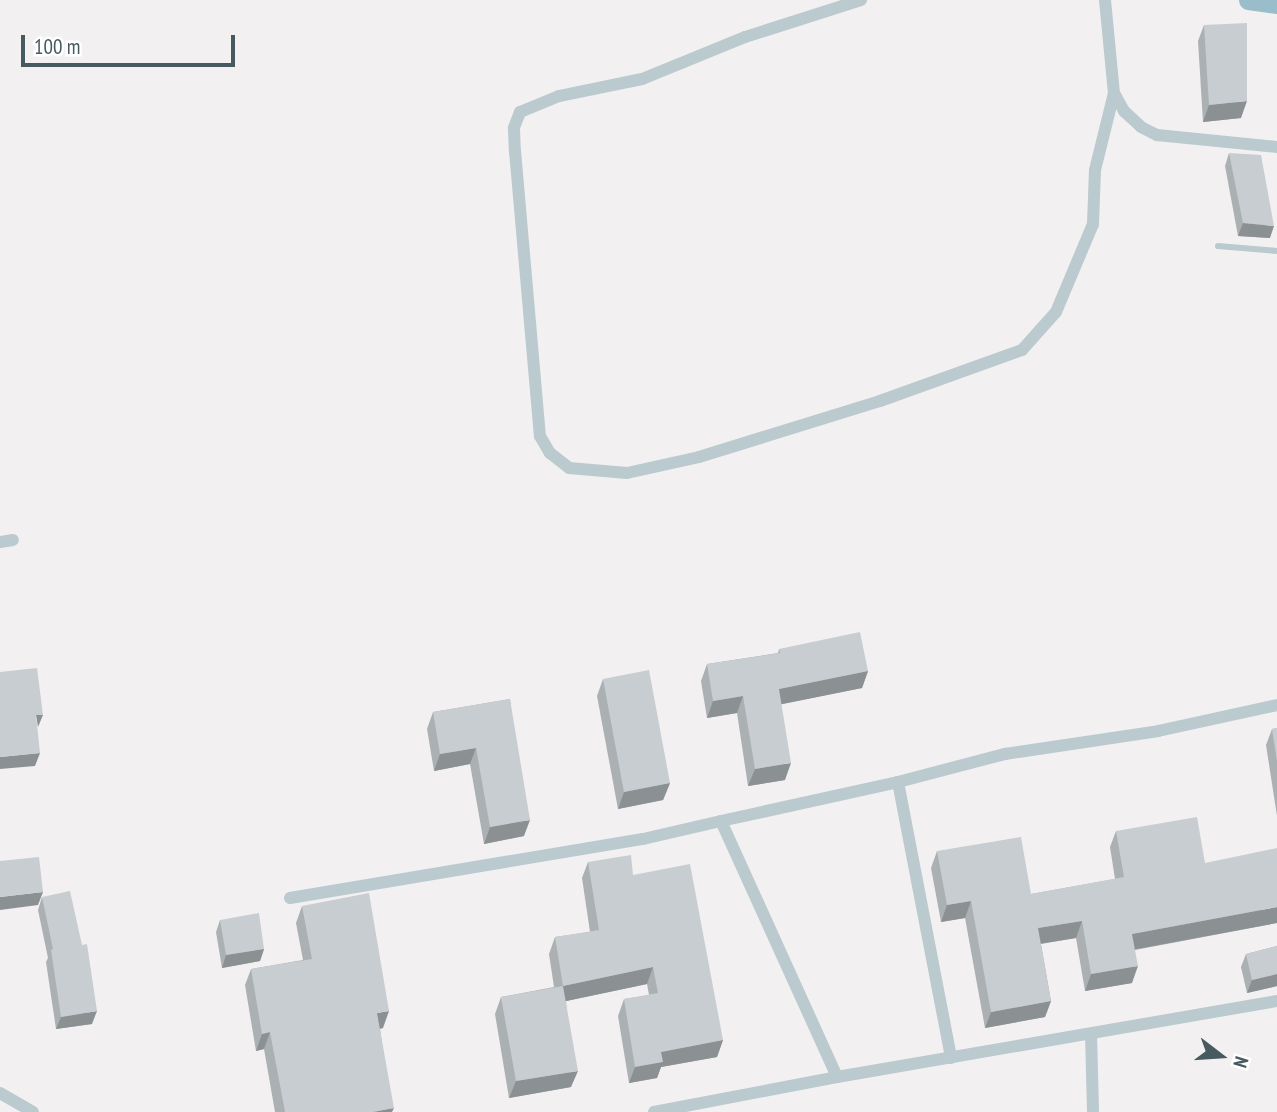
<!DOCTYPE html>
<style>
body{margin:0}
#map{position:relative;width:1277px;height:1112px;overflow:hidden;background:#f3f0f1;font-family:"PT Sans Narrow",sans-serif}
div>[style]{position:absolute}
.service>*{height:6px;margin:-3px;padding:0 3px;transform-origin:3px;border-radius:3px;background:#bacace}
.minor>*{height:12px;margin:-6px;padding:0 6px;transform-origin:6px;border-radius:6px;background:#bacace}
.trunk>*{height:19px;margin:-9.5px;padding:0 9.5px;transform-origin:9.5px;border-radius:9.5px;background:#99beca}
.wall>*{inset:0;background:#abb0b3}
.shaded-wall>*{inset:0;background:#8b9092}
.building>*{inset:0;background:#c7cdd0}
span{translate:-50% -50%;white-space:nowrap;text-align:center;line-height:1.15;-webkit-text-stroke:6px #fff;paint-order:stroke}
.north{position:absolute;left:1186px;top:1021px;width:70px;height:70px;-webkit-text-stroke:5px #fff;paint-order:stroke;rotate:107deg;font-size:19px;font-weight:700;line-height:28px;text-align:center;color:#465a60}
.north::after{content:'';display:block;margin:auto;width:24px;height:32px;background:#465a60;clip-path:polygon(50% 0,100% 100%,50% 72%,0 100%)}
.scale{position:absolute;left:21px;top:35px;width:214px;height:32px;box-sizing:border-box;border:4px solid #465a60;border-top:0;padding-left:9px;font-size:21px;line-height:24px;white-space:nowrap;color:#465a60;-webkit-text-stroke:5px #fff;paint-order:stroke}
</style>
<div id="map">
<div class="service">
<div style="left:1218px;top:246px;width:59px;rotate:4.8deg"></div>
</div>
<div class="minor">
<div style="left:861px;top:0;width:122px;rotate:162.3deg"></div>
<div style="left:745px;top:37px;width:111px;rotate:157.8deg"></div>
<div style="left:642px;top:79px;width:85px;rotate:168.4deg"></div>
<div style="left:559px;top:96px;width:42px;rotate:157.7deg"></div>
<div style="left:520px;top:112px;width:17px;rotate:111deg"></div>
<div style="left:514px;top:128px;width:23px;rotate:88deg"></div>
<div style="left:515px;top:151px;width:286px;rotate:85deg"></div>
<div style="left:540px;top:436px;width:20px;rotate:60deg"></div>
<div style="left:550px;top:453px;width:24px;rotate:38deg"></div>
<div style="left:569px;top:468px;width:58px;rotate:4.9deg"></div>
<div style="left:627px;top:473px;width:74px;rotate:-12.5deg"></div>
<div style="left:699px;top:457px;width:189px;rotate:-17.2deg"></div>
<div style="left:880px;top:401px;width:151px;rotate:-19.8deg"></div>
<div style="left:1022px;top:350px;width:51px;rotate:-48.2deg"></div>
<div style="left:1056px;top:312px;width:95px;rotate:-67.2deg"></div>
<div style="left:1093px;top:224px;width:54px;rotate:-87.9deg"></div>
<div style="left:1095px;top:170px;width:79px;rotate:-76.1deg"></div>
<div style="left:1105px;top:0;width:93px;rotate:84.5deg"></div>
<div style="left:1114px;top:93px;width:21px;rotate:61deg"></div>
<div style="left:1124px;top:111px;width:23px;rotate:43deg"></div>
<div style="left:1141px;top:127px;width:18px;rotate:27deg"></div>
<div style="left:1157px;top:135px;width:121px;rotate:5.7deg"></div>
<div style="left:0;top:542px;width:13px;rotate:-9deg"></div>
<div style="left:898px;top:782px;width:281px;rotate:79.1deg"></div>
<div style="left:721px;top:821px;width:181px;rotate:-12.4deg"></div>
<div style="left:898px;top:782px;width:111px;rotate:-14.7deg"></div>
<div style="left:1005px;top:754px;width:155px;rotate:-8.5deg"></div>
<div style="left:1158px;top:731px;width:122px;rotate:-12.3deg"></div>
<div style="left:290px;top:898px;width:358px;rotate:-9.5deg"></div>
<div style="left:643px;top:839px;width:80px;rotate:-13deg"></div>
<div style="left:721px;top:821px;width:281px;rotate:65.6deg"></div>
<div style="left:1091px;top:1034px;width:78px;rotate:88.5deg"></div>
<div style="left:0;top:1093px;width:38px;rotate:30deg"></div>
<div style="left:654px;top:1112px;width:186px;rotate:-10.8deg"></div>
<div style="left:837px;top:1077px;width:447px;rotate:-9.8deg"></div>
</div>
<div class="trunk">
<div style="left:1248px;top:0;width:29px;rotate:8deg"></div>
</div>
<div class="wall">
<div style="clip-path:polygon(1204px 25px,1241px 118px,1203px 122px,1198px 41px)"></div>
<div style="clip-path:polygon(1229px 153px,1270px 238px,1238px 236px,1225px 166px)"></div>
<div style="clip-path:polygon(779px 649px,868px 671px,862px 688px,781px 704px,785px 780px,748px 786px,737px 713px,707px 718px,701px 681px,707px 664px,778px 653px)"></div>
<div style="clip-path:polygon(603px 679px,670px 783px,663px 800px,618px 809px,597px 696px)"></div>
<div style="clip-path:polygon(510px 699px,524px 836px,484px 844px,470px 764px,434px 771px,427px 729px,433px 712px)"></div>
<div style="clip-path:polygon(1277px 728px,1277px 816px,1266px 745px,1272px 729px)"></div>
<div style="clip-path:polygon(1116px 831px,1205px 863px,1277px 923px,1135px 950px,1132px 983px,1085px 991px,1076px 938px,1041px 944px,1051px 1001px,1045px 1017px,985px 1028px,965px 918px,941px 922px,931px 868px,937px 851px,1031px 894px,1115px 879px,1110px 847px)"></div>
<div style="clip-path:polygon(588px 862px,633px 875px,723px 1040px,717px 1057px,661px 1067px,657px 1078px,629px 1083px,618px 1016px,624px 999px,649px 995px,647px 984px,566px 1001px,571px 1087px,509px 1098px,495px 1014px,501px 997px,554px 987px,549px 954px,555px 937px,590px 932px,582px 878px)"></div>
<div style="clip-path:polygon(42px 897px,92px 1024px,56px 1029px,46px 962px,48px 958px,38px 910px)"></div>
<div style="clip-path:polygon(302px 906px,383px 1028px,380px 1029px,392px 1112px,275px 1112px,264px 1049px,256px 1051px,245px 985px,251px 969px,303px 960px,296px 923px)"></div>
<div style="clip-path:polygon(220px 920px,264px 949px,260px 961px,222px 968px,216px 932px)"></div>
<div style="clip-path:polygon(1277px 946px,1277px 986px,1247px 993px,1241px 967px,1246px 954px)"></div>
</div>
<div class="shaded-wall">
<div style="clip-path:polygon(1247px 101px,1241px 118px,1203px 122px,1209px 105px)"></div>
<div style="clip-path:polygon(1243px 223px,1274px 226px,1270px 238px,1238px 236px)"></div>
<div style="clip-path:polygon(868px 671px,862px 688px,773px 706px,779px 689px)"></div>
<div style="clip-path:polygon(743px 696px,737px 713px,707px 718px,713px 701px)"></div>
<div style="clip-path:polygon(36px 715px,43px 715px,38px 727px)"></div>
<div style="clip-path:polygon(476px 748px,470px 764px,434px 771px,440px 754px)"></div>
<div style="clip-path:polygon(40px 753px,35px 766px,0 769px,0 757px)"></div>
<div style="clip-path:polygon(791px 763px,785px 780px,748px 786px,755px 769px)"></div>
<div style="clip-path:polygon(670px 783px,663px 800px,618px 809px,624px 792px)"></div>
<div style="clip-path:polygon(530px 820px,524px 836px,484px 844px,490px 827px)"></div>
<div style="clip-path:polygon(43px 892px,38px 905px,0 910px,0 897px)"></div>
<div style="clip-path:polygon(971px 901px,965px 918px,941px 922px,947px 905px)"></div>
<div style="clip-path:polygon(1277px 907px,1277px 923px,1126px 951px,1132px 934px)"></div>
<div style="clip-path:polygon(1082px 921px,1076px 938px,1032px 945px,1038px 928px)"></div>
<div style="clip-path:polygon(264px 949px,260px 961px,222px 968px,226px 955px)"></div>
<div style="clip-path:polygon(1138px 966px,1132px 983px,1085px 991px,1091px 974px)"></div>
<div style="clip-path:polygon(653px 967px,647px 984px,557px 1003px,563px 986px)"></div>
<div style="clip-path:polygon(1277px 974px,1277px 986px,1247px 993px,1252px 980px)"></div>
<div style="clip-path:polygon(1051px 1001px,1045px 1017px,985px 1028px,991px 1012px)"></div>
<div style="clip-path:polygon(97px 1011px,92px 1024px,56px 1029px,61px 1017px)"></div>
<div style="clip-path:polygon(389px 1011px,383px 1028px,371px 1030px,377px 1013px)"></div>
<div style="clip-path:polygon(270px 1032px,264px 1049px,256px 1051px,262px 1034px)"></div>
<div style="clip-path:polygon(723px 1040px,717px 1057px,661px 1067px,657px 1078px,629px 1083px,635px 1067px,661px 1052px)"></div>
<div style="clip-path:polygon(578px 1071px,571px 1087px,509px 1098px,516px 1081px)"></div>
<div style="clip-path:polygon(394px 1108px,392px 1112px,373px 1112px)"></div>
</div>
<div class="building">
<div style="clip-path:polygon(1247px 23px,1247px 101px,1209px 105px,1204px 25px)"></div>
<div style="clip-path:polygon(1229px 153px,1261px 155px,1274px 226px,1243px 223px)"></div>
<div style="clip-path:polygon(860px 632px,868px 671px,779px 689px,791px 763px,755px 769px,743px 696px,713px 701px,707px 664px,780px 653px,779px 649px)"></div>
<div style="clip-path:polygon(37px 668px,43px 715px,36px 715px,40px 753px,0 757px,0 672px)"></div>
<div style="clip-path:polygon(649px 670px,670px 783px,624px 792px,603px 679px)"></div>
<div style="clip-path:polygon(510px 699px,530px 820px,490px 827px,476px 748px,440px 754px,433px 712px)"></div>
<div style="clip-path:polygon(1277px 728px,1277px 761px,1272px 729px)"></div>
<div style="clip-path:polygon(1197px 817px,1205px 863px,1277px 848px,1277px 907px,1132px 934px,1138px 966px,1091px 974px,1082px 921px,1038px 928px,1051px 1001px,991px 1012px,971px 901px,947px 905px,937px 851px,1021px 837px,1031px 894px,1124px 877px,1116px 831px)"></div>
<div style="clip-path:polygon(631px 855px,633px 875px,690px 864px,723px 1040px,661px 1052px,663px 1062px,635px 1067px,624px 999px,658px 993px,653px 967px,563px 986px,555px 937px,599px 930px,588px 862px)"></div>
<div style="clip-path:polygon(39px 857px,43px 892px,0 897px,0 861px)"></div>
<div style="clip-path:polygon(70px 891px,82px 945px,87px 944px,97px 1011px,61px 1017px,51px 950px,53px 949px,42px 897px)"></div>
<div style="clip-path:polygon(369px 893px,389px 1011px,377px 1013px,394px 1108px,373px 1112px,285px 1112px,270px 1032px,262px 1034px,251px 969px,312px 959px,302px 906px)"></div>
<div style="clip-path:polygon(259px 913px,264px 949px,226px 955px,220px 920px)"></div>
<div style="clip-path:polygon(1277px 946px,1277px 974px,1252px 980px,1246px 954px)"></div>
<div style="clip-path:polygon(563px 986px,578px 1071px,516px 1081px,501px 997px)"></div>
</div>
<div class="north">N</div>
<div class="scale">100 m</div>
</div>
